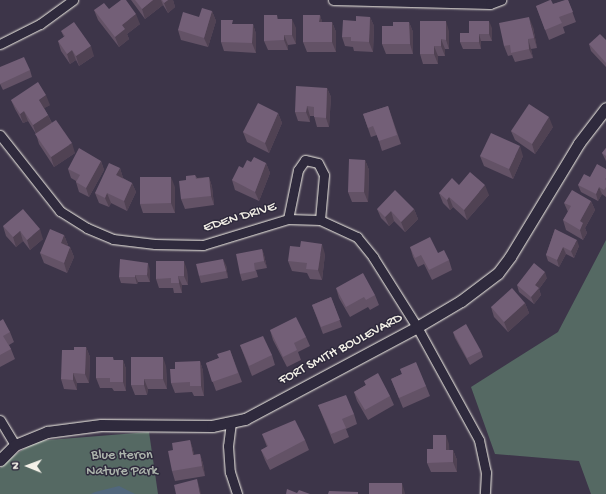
<!DOCTYPE html>
<style>
body{margin:0}
#map{position:relative;width:606px;height:494px;overflow:hidden;background:#3d3549;font-family:"Gochi Hand",sans-serif}
div>[style]{position:absolute}
.green>*{inset:0;background:#556963}
.water>*{inset:0;background:#51677c}
.roads{filter:drop-shadow(0 0 1px #f4f1e8) drop-shadow(0 0 1px #f4f1e8)}
.minor>*{height:9px;margin:-4.5px;padding:0 4.5px;transform-origin:4.5px;border-radius:4.5px;background:#2f2a3d}
.tertiary>*{height:11px;margin:-5.5px;padding:0 5.5px;transform-origin:5.5px;border-radius:5.5px;background:#2f2a3d}
.wall>*{inset:0;background:#635266}
.shaded-wall>*{inset:0;background:#504253}
.building>*{inset:0;background:#735f77}
span{translate:-50% -50%;white-space:nowrap;text-align:center;line-height:1.15;-webkit-text-stroke:3px #2f2a3d;paint-order:stroke}
.street-label{font-size:14px;color:#f4f1e8}
.park-label{font-size:14px;color:#acb4ac}
.north{position:absolute;left:8px;top:446px;width:40px;height:40px;-webkit-text-stroke:3px #2f2a3d;paint-order:stroke;rotate:271deg;font-size:11px;font-weight:700;line-height:16px;text-align:center;color:#f4f1e8}
.north::after{content:'';display:block;margin:auto;width:14px;height:18px;background:#f4f1e8;clip-path:polygon(50% 0,100% 100%,50% 72%,0 100%)}
</style>
<div id="map">
<div class="green">
<div style="clip-path:polygon(606px 240px,606px 494px,591px 494px,579px 461px,495px 454px,471px 387px,558px 332px)"></div>
<div style="clip-path:polygon(149px 432px,158px 494px,0 494px,0 468px,13px 456px,36px 441px)"></div>
</div>
<div class="water">
<div style="clip-path:polygon(119px 486px,135px 494px,91px 494px,95px 492px)"></div>
</div>
<div class="roads">
<div class="minor">
<div style="left:333px;top:0;width:157px;rotate:1.5deg"></div>
<div style="left:490px;top:4px;width:12px;rotate:-20deg"></div>
<div style="left:0;top:44px;width:45px;rotate:-26.6deg"></div>
<div style="left:40px;top:24px;width:41px;rotate:-36deg"></div>
<div style="left:0;top:135px;width:97px;rotate:51.7deg"></div>
<div style="left:60px;top:211px;width:32px;rotate:32deg"></div>
<div style="left:87px;top:228px;width:28px;rotate:23deg"></div>
<div style="left:113px;top:239px;width:42px;rotate:6.8deg"></div>
<div style="left:155px;top:244px;width:48px;rotate:1.2deg"></div>
<div style="left:203px;top:245px;width:89px;rotate:-17deg"></div>
<div style="left:288px;top:219px;width:32px;rotate:2deg"></div>
<div style="left:320px;top:220px;width:41px;rotate:24.7deg"></div>
<div style="left:357px;top:237px;width:26px;rotate:51deg"></div>
<div style="left:373px;top:257px;width:83px;rotate:57.8deg"></div>
<div style="left:417px;top:327px;width:129px;rotate:61.2deg"></div>
<div style="left:479px;top:440px;width:33px;rotate:78deg"></div>
<div style="left:486px;top:472px;width:22px;rotate:93deg"></div>
<div style="left:288px;top:219px;width:50px;rotate:-78.5deg"></div>
<div style="left:298px;top:170px;width:12px;rotate:-55deg"></div>
<div style="left:305px;top:160px;width:13px;rotate:13deg"></div>
<div style="left:318px;top:163px;width:13px;rotate:63deg"></div>
<div style="left:324px;top:175px;width:45px;rotate:95.1deg"></div>
<div style="left:0;top:420px;width:29px;rotate:59deg"></div>
<div style="left:231px;top:422px;width:24px;rotate:97deg"></div>
<div style="left:228px;top:446px;width:26px;rotate:86deg"></div>
<div style="left:230px;top:472px;width:23px;rotate:72deg"></div>
</div>
<div class="tertiary">
<div style="left:0;top:460px;width:21px;rotate:-45deg"></div>
<div style="left:15px;top:445px;width:35px;rotate:-22deg"></div>
<div style="left:47px;top:432px;width:54px;rotate:-7.4deg"></div>
<div style="left:101px;top:425px;width:111px;rotate:0.5deg"></div>
<div style="left:212px;top:426px;width:34px;rotate:-12deg"></div>
<div style="left:245px;top:419px;width:195px;rotate:-28.1deg"></div>
<div style="left:417px;top:327px;width:51px;rotate:-30.6deg"></div>
<div style="left:461px;top:301px;width:46px;rotate:-37.1deg"></div>
<div style="left:498px;top:273px;width:20px;rotate:-53deg"></div>
<div style="left:510px;top:257px;width:133px;rotate:-58.8deg"></div>
<div style="left:579px;top:143px;width:44px;rotate:-52.4deg"></div>
</div>
</div>
<div class="wall">
<div style="clip-path:polygon(131px 0,173px 0,175px 7px,168px 13px,163px 5px,145px 19px)"></div>
<div style="clip-path:polygon(568px 0,576px 22px,563px 27px,565px 33px,549px 40px,536px 6px,553px 4px)"></div>
<div style="clip-path:polygon(109px 9px,140px 24px,127px 34px,129px 39px,119px 47px,98px 20px,94px 10px)"></div>
<div style="clip-path:polygon(212px 11px,216px 21px,208px 47px,181px 40px,178px 30px,199px 17px)"></div>
<div style="clip-path:polygon(277px 15px,278px 19px,296px 28px,296px 44px,288px 45px,288px 50px,268px 50px,264px 41px)"></div>
<div style="clip-path:polygon(320px 15px,322px 22px,332px 22px,336px 32px,336px 52px,307px 52px,303px 42px)"></div>
<div style="clip-path:polygon(370px 17px,374px 26px,373px 52px,354px 51px,353px 47px,345px 46px,342px 37px,356px 21px)"></div>
<div style="clip-path:polygon(409px 22px,413px 32px,413px 54px,386px 54px,382px 44px,393px 26px)"></div>
<div style="clip-path:polygon(234px 24px,253px 24px,256px 34px,256px 53px,224px 51px,221px 42px)"></div>
<div style="clip-path:polygon(533px 27px,537px 48px,531px 49px,533px 58px,515px 62px,512px 55px,508px 56px,504px 46px)"></div>
<div style="clip-path:polygon(492px 28px,492px 41px,481px 41px,481px 49px,463px 49px,460px 42px,469px 33px)"></div>
<div style="clip-path:polygon(61px 31px,94px 56px,79px 66px,76px 60px,70px 64px,61px 51px,58px 41px,64px 37px)"></div>
<div style="clip-path:polygon(449px 31px,449px 49px,445px 49px,445px 56px,438px 56px,438px 64px,423px 64px,420px 54px)"></div>
<div style="clip-path:polygon(606px 40px,606px 67px,591px 51px,589px 44px)"></div>
<div style="clip-path:polygon(0 67px,30px 70px,32px 77px,3px 90px,0 84px)"></div>
<div style="clip-path:polygon(327px 88px,331px 97px,329px 127px,317px 127px,314px 116px,310px 116px,310px 122px,298px 121px,295px 112px)"></div>
<div style="clip-path:polygon(11px 100px,50px 105px,44px 108px,48px 115px,52px 123px,75px 153px,54px 167px,39px 144px,36px 134px,28px 121px,23px 123px,15px 109px)"></div>
<div style="clip-path:polygon(388px 106px,401px 144px,382px 151px,377px 135px,371px 137px,363px 114px)"></div>
<div style="clip-path:polygon(278px 113px,282px 123px,269px 153px,247px 142px,243px 132px)"></div>
<div style="clip-path:polygon(553px 127px,535px 154px,515px 140px,511px 131px)"></div>
<div style="clip-path:polygon(606px 148px,606px 161px,602px 153px)"></div>
<div style="clip-path:polygon(480px 156px,523px 156px,513px 179px,484px 166px)"></div>
<div style="clip-path:polygon(365px 160px,369px 170px,368px 202px,352px 202px,348px 192px)"></div>
<div style="clip-path:polygon(101px 161px,104px 170px,89px 197px,79px 192px,76px 182px,76px 181px,71px 178px,68px 169px)"></div>
<div style="clip-path:polygon(251px 162px,266px 163px,270px 173px,259px 201px,235px 190px,232px 180px,243px 168px)"></div>
<div style="clip-path:polygon(120px 168px,123px 178px,132px 183px,136px 192px,127px 211px,111px 203px,109px 207px,99px 203px,95px 193px)"></div>
<div style="clip-path:polygon(606px 169px,606px 197px,602px 194px,598px 201px,581px 192px,578px 185px,590px 177px)"></div>
<div style="clip-path:polygon(195px 175px,197px 178px,209px 177px,212px 187px,214px 205px,185px 209px,181px 199px,186px 180px)"></div>
<div style="clip-path:polygon(459px 185px,489px 195px,467px 220px,453px 207px,450px 210px,443px 203px,439px 193px)"></div>
<div style="clip-path:polygon(175px 187px,175px 213px,143px 213px,140px 204px)"></div>
<div style="clip-path:polygon(591px 201px,595px 210px,585px 228px,587px 233px,583px 240px,566px 230px,563px 220px,568px 212px,564px 203px)"></div>
<div style="clip-path:polygon(377px 209px,414px 209px,418px 219px,405px 232px,394px 221px,389px 226px,381px 218px)"></div>
<div style="clip-path:polygon(3px 226px,43px 239px,30px 250px,23px 241px,16px 247px,6px 236px)"></div>
<div style="clip-path:polygon(555px 229px,579px 246px,574px 258px,566px 254px,559px 267px,548px 261px,546px 255px)"></div>
<div style="clip-path:polygon(64px 235px,68px 245px,67px 246px,70px 247px,74px 257px,67px 273px,44px 263px,40px 253px)"></div>
<div style="clip-path:polygon(410px 247px,438px 253px,449px 260px,452px 270px,432px 280px,424px 264px,418px 267px,413px 257px)"></div>
<div style="clip-path:polygon(262px 249px,264px 255px,267px 268px,256px 270px,258px 277px,242px 281px,240px 274px)"></div>
<div style="clip-path:polygon(325px 254px,322px 280px,310px 279px,307px 273px,292px 271px,288px 261px)"></div>
<div style="clip-path:polygon(226px 265px,228px 278px,201px 283px,199px 276px)"></div>
<div style="clip-path:polygon(150px 270px,150px 282px,138px 282px,137px 284px,121px 283px,119px 277px)"></div>
<div style="clip-path:polygon(187px 270px,188px 285px,182px 285px,182px 293px,174px 293px,173px 288px,159px 288px,156px 279px)"></div>
<div style="clip-path:polygon(547px 278px,539px 289px,541px 295px,534px 304px,519px 292px,517px 285px)"></div>
<div style="clip-path:polygon(336px 288px,375px 295px,379px 305px,370px 310px,368px 307px,350px 317px,339px 298px)"></div>
<div style="clip-path:polygon(331px 297px,342px 327px,323px 334px,312px 305px)"></div>
<div style="clip-path:polygon(525px 303px,529px 313px,508px 332px,494px 317px,491px 307px)"></div>
<div style="clip-path:polygon(0 321px,10px 332px,14px 342px,9px 345px,11px 349px,15px 359px,0 367px)"></div>
<div style="clip-path:polygon(270px 330px,306px 337px,310px 346px,298px 352px,301px 360px,287px 367px,273px 340px)"></div>
<div style="clip-path:polygon(453px 332px,481px 351px,483px 357px,470px 365px,455px 338px)"></div>
<div style="clip-path:polygon(240px 345px,272px 355px,275px 365px,252px 376px)"></div>
<div style="clip-path:polygon(86px 347px,90px 357px,89px 383px,77px 383px,77px 390px,64px 389px,61px 379px,74px 350px)"></div>
<div style="clip-path:polygon(230px 350px,242px 382px,216px 391px,206px 363px,219px 358px)"></div>
<div style="clip-path:polygon(113px 357px,114px 360px,123px 360px,126px 369px,126px 391px,114px 391px,112px 388px,100px 388px,96px 378px)"></div>
<div style="clip-path:polygon(200px 361px,203px 371px,204px 396px,194px 396px,192px 392px,175px 393px,171px 383px,175px 369px)"></div>
<div style="clip-path:polygon(166px 366px,167px 389px,148px 389px,147px 395px,135px 395px,131px 385px)"></div>
<div style="clip-path:polygon(400px 369px,426px 386px,430px 396px,403px 408px,391px 379px,402px 374px)"></div>
<div style="clip-path:polygon(364px 381px,390px 396px,394px 405px,368px 420px,357px 401px,354px 392px,366px 385px)"></div>
<div style="clip-path:polygon(318px 405px,354px 414px,357px 424px,346px 429px,349px 437px,334px 444px)"></div>
<div style="clip-path:polygon(262px 434px,305px 440px,309px 450px,270px 470px,265px 460px,261px 450px,267px 447px)"></div>
<div style="clip-path:polygon(190px 440px,193px 450px,194px 455px,200px 454px,203px 464px,205px 476px,175px 481px,172px 471px,173px 450px)"></div>
<div style="clip-path:polygon(449px 444px,449px 450px,453px 450px,457px 460px,457px 472px,431px 472px,427px 463px,433px 449px)"></div>
</div>
<div class="shaded-wall">
<div style="clip-path:polygon(153px 0,161px 0,163px 5px,145px 19px,142px 9px)"></div>
<div style="clip-path:polygon(168px 0,173px 0,175px 7px,168px 13px,164px 3px)"></div>
<div style="clip-path:polygon(212px 11px,216px 21px,208px 47px,204px 38px)"></div>
<div style="clip-path:polygon(136px 14px,140px 24px,127px 34px,129px 39px,119px 47px,115px 37px,122px 25px)"></div>
<div style="clip-path:polygon(320px 15px,323px 25px,319px 22px)"></div>
<div style="clip-path:polygon(370px 17px,374px 26px,373px 52px,369px 42px)"></div>
<div style="clip-path:polygon(529px 17px,533px 27px,537px 48px,534px 38px)"></div>
<div style="clip-path:polygon(292px 19px,296px 28px,296px 44px,292px 35px)"></div>
<div style="clip-path:polygon(446px 21px,449px 31px,449px 49px,446px 40px)"></div>
<div style="clip-path:polygon(489px 21px,492px 28px,492px 41px,489px 34px)"></div>
<div style="clip-path:polygon(332px 22px,336px 32px,336px 52px,332px 42px)"></div>
<div style="clip-path:polygon(409px 22px,413px 32px,413px 54px,410px 44px)"></div>
<div style="clip-path:polygon(253px 24px,256px 34px,256px 53px,252px 43px)"></div>
<div style="clip-path:polygon(479px 34px,481px 41px,481px 49px,479px 42px)"></div>
<div style="clip-path:polygon(284px 35px,288px 45px,288px 50px,284px 40px)"></div>
<div style="clip-path:polygon(441px 39px,445px 49px,445px 56px,441px 46px)"></div>
<div style="clip-path:polygon(528px 39px,531px 49px,533px 58px,529px 49px)"></div>
<div style="clip-path:polygon(91px 46px,94px 56px,79px 66px,76px 56px)"></div>
<div style="clip-path:polygon(434px 46px,438px 56px,438px 64px,434px 54px)"></div>
<div style="clip-path:polygon(72px 50px,76px 60px,70px 64px,67px 54px)"></div>
<div style="clip-path:polygon(327px 88px,331px 97px,329px 127px,326px 118px)"></div>
<div style="clip-path:polygon(46px 95px,50px 105px,43px 109px,39px 100px)"></div>
<div style="clip-path:polygon(307px 106px,310px 116px,310px 122px,306px 112px)"></div>
<div style="clip-path:polygon(24px 111px,28px 121px,23px 123px,20px 114px)"></div>
<div style="clip-path:polygon(278px 113px,282px 123px,269px 153px,265px 143px)"></div>
<div style="clip-path:polygon(48px 115px,52px 124px,36px 134px,33px 125px)"></div>
<div style="clip-path:polygon(549px 117px,553px 127px,535px 154px,532px 144px)"></div>
<div style="clip-path:polygon(72px 143px,75px 153px,54px 167px,51px 157px)"></div>
<div style="clip-path:polygon(520px 146px,523px 156px,513px 179px,509px 169px)"></div>
<div style="clip-path:polygon(365px 160px,369px 170px,368px 202px,364px 192px)"></div>
<div style="clip-path:polygon(101px 161px,104px 170px,89px 197px,86px 188px)"></div>
<div style="clip-path:polygon(266px 163px,270px 173px,259px 201px,255px 192px)"></div>
<div style="clip-path:polygon(120px 168px,123px 178px,120px 185px,116px 175px)"></div>
<div style="clip-path:polygon(171px 177px,175px 187px,175px 213px,171px 203px)"></div>
<div style="clip-path:polygon(209px 177px,212px 187px,214px 205px,211px 196px)"></div>
<div style="clip-path:polygon(132px 183px,136px 192px,127px 211px,124px 201px)"></div>
<div style="clip-path:polygon(485px 185px,489px 195px,467px 220px,464px 210px)"></div>
<div style="clip-path:polygon(599px 187px,602px 194px,598px 201px,596px 194px)"></div>
<div style="clip-path:polygon(107px 193px,111px 203px,109px 207px,105px 198px)"></div>
<div style="clip-path:polygon(449px 197px,453px 207px,450px 210px,447px 200px)"></div>
<div style="clip-path:polygon(591px 201px,595px 210px,585px 228px,587px 233px,583px 240px,580px 230px,580px 221px)"></div>
<div style="clip-path:polygon(414px 209px,418px 219px,405px 232px,401px 222px)"></div>
<div style="clip-path:polygon(391px 211px,394px 221px,389px 226px,385px 217px)"></div>
<div style="clip-path:polygon(40px 229px,43px 239px,30px 250px,27px 240px)"></div>
<div style="clip-path:polygon(20px 231px,23px 241px,16px 247px,13px 237px)"></div>
<div style="clip-path:polygon(64px 235px,68px 245px,64px 253px,61px 243px)"></div>
<div style="clip-path:polygon(577px 240px,579px 246px,574px 258px,571px 251px)"></div>
<div style="clip-path:polygon(322px 244px,325px 254px,322px 280px,318px 270px)"></div>
<div style="clip-path:polygon(70px 247px,74px 257px,67px 273px,64px 263px)"></div>
<div style="clip-path:polygon(563px 247px,566px 254px,559px 267px,557px 260px)"></div>
<div style="clip-path:polygon(262px 249px,264px 255px,267px 268px,264px 261px)"></div>
<div style="clip-path:polygon(223px 259px,226px 265px,228px 278px,226px 271px)"></div>
<div style="clip-path:polygon(184px 261px,187px 270px,188px 285px,184px 276px)"></div>
<div style="clip-path:polygon(148px 263px,150px 270px,150px 282px,147px 275px)"></div>
<div style="clip-path:polygon(545px 272px,547px 278px,539px 289px,541px 295px,534px 304px,531px 297px,535px 285px)"></div>
<div style="clip-path:polygon(135px 275px,138px 282px,137px 284px,135px 277px)"></div>
<div style="clip-path:polygon(178px 276px,182px 285px,182px 293px,179px 283px)"></div>
<div style="clip-path:polygon(525px 303px,529px 313px,508px 332px,504px 322px)"></div>
<div style="clip-path:polygon(86px 347px,90px 357px,89px 383px,85px 374px)"></div>
<div style="clip-path:polygon(163px 357px,166px 366px,167px 389px,163px 379px)"></div>
<div style="clip-path:polygon(123px 360px,126px 369px,126px 391px,123px 382px)"></div>
<div style="clip-path:polygon(200px 361px,203px 371px,204px 396px,201px 386px)"></div>
<div style="clip-path:polygon(73px 373px,77px 383px,77px 390px,73px 380px)"></div>
<div style="clip-path:polygon(144px 379px,148px 389px,147px 395px,144px 385px)"></div>
<div style="clip-path:polygon(446px 435px,449px 444px,450px 460px,446px 450px)"></div>
<div style="clip-path:polygon(190px 440px,193px 450px,196px 465px,193px 455px)"></div>
<div style="clip-path:polygon(453px 450px,457px 460px,457px 472px,453px 462px)"></div>
<div style="clip-path:polygon(200px 454px,203px 464px,205px 476px,202px 466px)"></div>
<div style="clip-path:polygon(197px 479px,200px 489px,201px 494px,200px 494px)"></div>
<div style="clip-path:polygon(402px 483px,405px 493px,405px 494px,402px 494px)"></div>
</div>
<div class="building">
<div style="clip-path:polygon(121px 0,126px 0,136px 14px,122px 25px,125px 29px,115px 37px,94px 10px,104px 3px,109px 9px)"></div>
<div style="clip-path:polygon(135px 0,153px 0,142px 9px)"></div>
<div style="clip-path:polygon(162px 0,168px 0,164px 3px)"></div>
<div style="clip-path:polygon(550px 0,551px 0,553px 4px,565px 0,568px 0,573px 12px,559px 17px,562px 23px,545px 30px,536px 6px)"></div>
<div style="clip-path:polygon(202px 8px,212px 11px,204px 38px,178px 30px,183px 12px,199px 17px)"></div>
<div style="clip-path:polygon(264px 15px,277px 15px,277px 19px,292px 19px,292px 35px,284px 35px,284px 40px,264px 41px)"></div>
<div style="clip-path:polygon(303px 15px,320px 15px,319px 22px,332px 22px,332px 42px,303px 42px)"></div>
<div style="clip-path:polygon(356px 16px,370px 17px,369px 42px,351px 41px,351px 37px,342px 37px,343px 20px,356px 21px)"></div>
<div style="clip-path:polygon(529px 17px,534px 38px,528px 39px,529px 49px,511px 53px,510px 45px,504px 46px,499px 23px)"></div>
<div style="clip-path:polygon(221px 20px,233px 20px,232px 24px,253px 24px,252px 43px,221px 42px)"></div>
<div style="clip-path:polygon(420px 21px,446px 21px,446px 40px,441px 39px,441px 46px,434px 46px,434px 54px,420px 54px)"></div>
<div style="clip-path:polygon(469px 21px,489px 21px,489px 34px,479px 34px,479px 42px,460px 42px,460px 33px,469px 33px)"></div>
<div style="clip-path:polygon(74px 22px,91px 46px,76px 56px,72px 50px,67px 54px,58px 41px,65px 36px,61px 31px)"></div>
<div style="clip-path:polygon(393px 22px,409px 22px,410px 44px,382px 44px,382px 26px,393px 26px)"></div>
<div style="clip-path:polygon(600px 34px,606px 40px,606px 63px,589px 44px)"></div>
<div style="clip-path:polygon(24px 57px,30px 70px,0 84px,0 67px)"></div>
<div style="clip-path:polygon(38px 82px,46px 95px,39px 100px,48px 115px,33px 125px,24px 111px,20px 114px,11px 100px)"></div>
<div style="clip-path:polygon(296px 86px,327px 88px,326px 118px,314px 117px,314px 107px,307px 106px,306px 112px,295px 112px)"></div>
<div style="clip-path:polygon(258px 103px,278px 113px,265px 143px,243px 132px)"></div>
<div style="clip-path:polygon(529px 104px,549px 117px,532px 144px,511px 131px)"></div>
<div style="clip-path:polygon(388px 106px,397px 135px,379px 141px,373px 126px,368px 128px,363px 114px)"></div>
<div style="clip-path:polygon(56px 120px,72px 143px,51px 157px,35px 134px)"></div>
<div style="clip-path:polygon(491px 133px,520px 146px,509px 169px,480px 156px)"></div>
<div style="clip-path:polygon(79px 148px,101px 161px,86px 188px,76px 182px,80px 175px,68px 169px)"></div>
<div style="clip-path:polygon(606px 148px,606px 156px,602px 153px)"></div>
<div style="clip-path:polygon(254px 157px,266px 163px,255px 192px,232px 180px,239px 166px,243px 168px,247px 160px,251px 162px)"></div>
<div style="clip-path:polygon(349px 159px,365px 160px,364px 192px,348px 192px)"></div>
<div style="clip-path:polygon(109px 163px,120px 168px,116px 175px,132px 183px,124px 201px,107px 193px,105px 198px,95px 193px)"></div>
<div style="clip-path:polygon(597px 164px,606px 169px,606px 178px,605px 179px,606px 180px,606px 187px,604px 190px,599px 187px,596px 194px,578px 185px,584px 174px,590px 177px)"></div>
<div style="clip-path:polygon(470px 172px,485px 185px,464px 210px,449px 197px,447px 200px,439px 193px,452px 178px,459px 185px)"></div>
<div style="clip-path:polygon(195px 175px,196px 179px,209px 177px,211px 196px,181px 199px,179px 181px,186px 180px,186px 176px)"></div>
<div style="clip-path:polygon(140px 177px,171px 177px,171px 203px,140px 204px)"></div>
<div style="clip-path:polygon(395px 190px,414px 209px,401px 222px,391px 211px,385px 217px,377px 209px)"></div>
<div style="clip-path:polygon(572px 190px,591px 201px,580px 221px,583px 223px,580px 230px,563px 220px,571px 206px,564px 203px)"></div>
<div style="clip-path:polygon(23px 209px,40px 229px,27px 240px,20px 231px,13px 237px,3px 226px)"></div>
<div style="clip-path:polygon(50px 229px,64px 235px,61px 243px,70px 247px,64px 263px,40px 253px)"></div>
<div style="clip-path:polygon(555px 229px,577px 240px,571px 251px,563px 247px,557px 260px,546px 255px)"></div>
<div style="clip-path:polygon(430px 237px,438px 253px,444px 250px,449px 260px,429px 270px,421px 255px,415px 258px,410px 247px)"></div>
<div style="clip-path:polygon(301px 241px,322px 244px,318px 270px,306px 269px,307px 263px,288px 261px,290px 246px,300px 247px)"></div>
<div style="clip-path:polygon(262px 249px,264px 261px,254px 263px,255px 271px,240px 274px,236px 254px)"></div>
<div style="clip-path:polygon(120px 259px,148px 263px,147px 275px,135px 275px,135px 277px,119px 277px)"></div>
<div style="clip-path:polygon(223px 259px,226px 271px,199px 276px,196px 264px)"></div>
<div style="clip-path:polygon(156px 261px,184px 261px,184px 276px,178px 276px,179px 283px,171px 283px,171px 278px,156px 279px)"></div>
<div style="clip-path:polygon(534px 263px,545px 272px,535px 285px,539px 288px,531px 297px,517px 285px)"></div>
<div style="clip-path:polygon(363px 273px,375px 295px,366px 300px,364px 297px,346px 307px,336px 288px)"></div>
<div style="clip-path:polygon(512px 288px,525px 303px,504px 322px,491px 307px)"></div>
<div style="clip-path:polygon(331px 297px,340px 320px,321px 327px,312px 305px)"></div>
<div style="clip-path:polygon(296px 317px,306px 337px,294px 343px,297px 350px,283px 357px,270px 330px)"></div>
<div style="clip-path:polygon(3px 319px,10px 332px,3px 336px,11px 349px,0 355px,0 321px)"></div>
<div style="clip-path:polygon(466px 324px,481px 351px,467px 358px,453px 332px)"></div>
<div style="clip-path:polygon(263px 336px,272px 355px,249px 366px,240px 345px)"></div>
<div style="clip-path:polygon(74px 347px,86px 347px,85px 374px,73px 373px,73px 380px,61px 379px,62px 350px,74px 350px)"></div>
<div style="clip-path:polygon(230px 350px,238px 373px,212px 382px,206px 363px,219px 358px,217px 354px)"></div>
<div style="clip-path:polygon(96px 357px,113px 357px,113px 360px,123px 360px,123px 382px,110px 382px,110px 378px,96px 378px)"></div>
<div style="clip-path:polygon(131px 357px,163px 357px,163px 379px,144px 379px,144px 385px,131px 385px)"></div>
<div style="clip-path:polygon(200px 361px,201px 386px,190px 386px,190px 382px,171px 383px,170px 369px,175px 369px,175px 362px)"></div>
<div style="clip-path:polygon(416px 362px,426px 386px,399px 398px,391px 379px,402px 374px,400px 369px)"></div>
<div style="clip-path:polygon(378px 373px,390px 396px,365px 410px,354px 392px,366px 385px,364px 381px)"></div>
<div style="clip-path:polygon(346px 395px,354px 414px,342px 419px,346px 428px,331px 434px,318px 405px)"></div>
<div style="clip-path:polygon(295px 420px,305px 440px,267px 460px,261px 450px,268px 446px,262px 434px)"></div>
<div style="clip-path:polygon(433px 435px,446px 435px,446px 450px,453px 450px,453px 462px,427px 463px,427px 449px,433px 449px)"></div>
<div style="clip-path:polygon(190px 440px,193px 455px,200px 454px,202px 466px,172px 471px,168px 451px,173px 450px,172px 443px)"></div>
<div style="clip-path:polygon(197px 479px,200px 494px,176px 494px,174px 485px)"></div>
<div style="clip-path:polygon(369px 483px,402px 483px,402px 494px,369px 494px)"></div>
<div style="clip-path:polygon(287px 489px,297px 493px,299px 490px,310px 494px,286px 494px)"></div>
<div style="clip-path:polygon(329px 491px,358px 492px,358px 494px,328px 494px)"></div>
</div>
<div class="street-label">
<span style="left:240px;top:218px;rotate:-17deg">EDEN DRIVE</span>
<span style="left:341px;top:350px;rotate:-28deg">FORT SMITH BOULEVARD</span>
</div>
<div class="park-label">
<span style="left:122px;top:464px">Blue Heron<br>Nature Park</span>
</div>
<div class="north">N</div>
</div>
